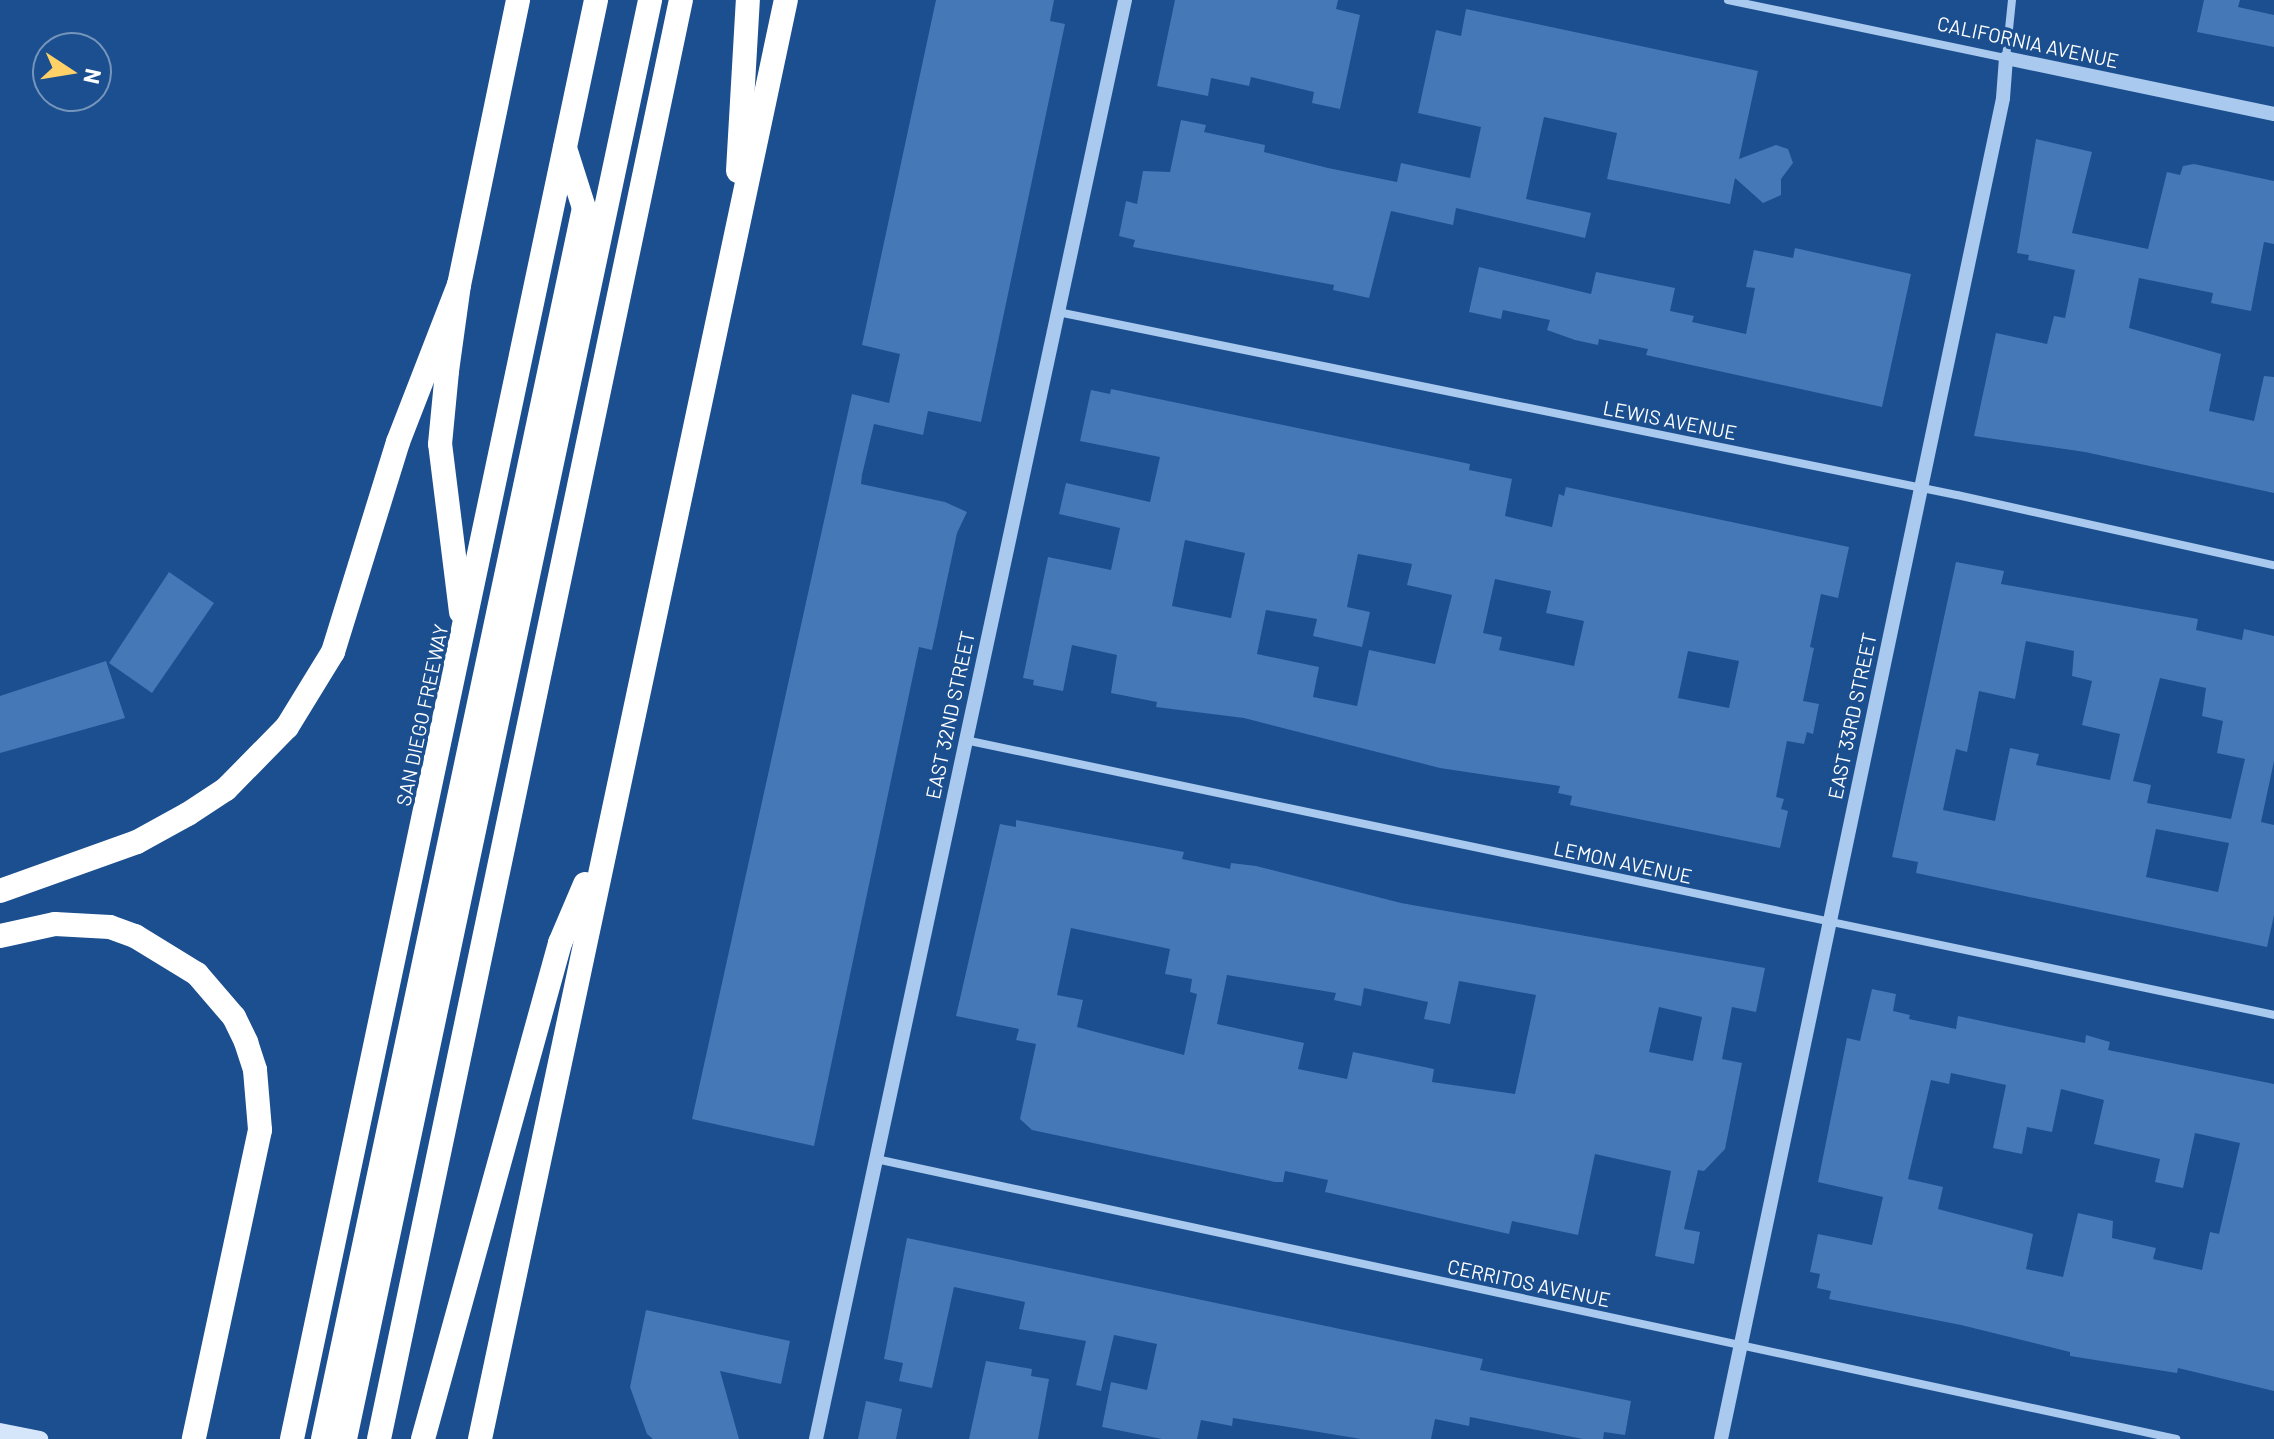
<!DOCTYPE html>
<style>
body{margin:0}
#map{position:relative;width:2274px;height:1439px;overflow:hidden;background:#1b4f8f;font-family:Barlow,sans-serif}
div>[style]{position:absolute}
.building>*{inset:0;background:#4478b7}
.minor>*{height:8px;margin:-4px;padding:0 4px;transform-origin:4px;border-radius:4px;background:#a9c9ee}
.tertiary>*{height:14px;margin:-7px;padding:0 7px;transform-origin:7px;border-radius:7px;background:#a9c9ee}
.secondary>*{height:16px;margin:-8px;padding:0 8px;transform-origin:8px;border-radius:8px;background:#d6e6fa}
.motorway>*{height:24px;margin:-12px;padding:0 12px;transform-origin:12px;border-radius:12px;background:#fff}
span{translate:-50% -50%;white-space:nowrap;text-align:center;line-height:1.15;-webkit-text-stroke:7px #1b4f8f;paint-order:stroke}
.street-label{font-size:20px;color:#fff}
.north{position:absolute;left:32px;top:32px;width:80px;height:80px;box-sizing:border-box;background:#1b4f8f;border:2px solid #7695bc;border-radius:50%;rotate:102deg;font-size:22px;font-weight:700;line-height:32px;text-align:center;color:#fff}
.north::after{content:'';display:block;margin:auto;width:28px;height:36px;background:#ffd166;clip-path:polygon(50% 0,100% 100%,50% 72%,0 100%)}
</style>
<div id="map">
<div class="building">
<div style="clip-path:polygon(936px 0,1054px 0,1050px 21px,1065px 24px,981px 422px,928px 411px,923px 435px,874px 424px,862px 475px,861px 484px,945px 502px,967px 512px,957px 533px,932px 650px,919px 647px,814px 1146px,692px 1119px,852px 394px,889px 403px,900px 354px,862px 345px)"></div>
<div style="clip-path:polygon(1175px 0,1338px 0,1336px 9px,1360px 15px,1340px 109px,1312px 103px,1314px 92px,1251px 77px,1249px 86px,1211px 78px,1208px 96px,1157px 86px)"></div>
<div style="clip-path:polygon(2204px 0,2240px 0,2238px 7px,2274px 15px,2274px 47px,2197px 32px)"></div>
<div style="clip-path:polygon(1466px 9px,1758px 71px,1739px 159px,1776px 145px,1788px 149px,1793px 163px,1781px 179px,1781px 195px,1763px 203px,1735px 178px,1730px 204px,1607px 179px,1617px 133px,1544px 117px,1526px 199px,1591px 213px,1585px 238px,1456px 208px,1453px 225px,1391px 211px,1369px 298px,1333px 290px,1334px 285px,1133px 247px,1135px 240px,1119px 236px,1126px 201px,1137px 204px,1143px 171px,1170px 172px,1181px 120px,1206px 125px,1204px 132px,1265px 145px,1264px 152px,1328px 168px,1397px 182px,1401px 163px,1470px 178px,1481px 127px,1418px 113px,1436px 30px,1461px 36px)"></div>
<div style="clip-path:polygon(2036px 139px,2092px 152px,2072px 233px,2148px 249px,2167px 172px,2180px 175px,2183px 166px,2194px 164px,2274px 181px,2274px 244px,2264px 242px,2251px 311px,2211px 303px,2213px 293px,2139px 278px,2129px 328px,2221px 354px,2209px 411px,2254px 421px,2264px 376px,2274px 377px,2274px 493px,2085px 452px,1974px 436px,1996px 333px,2047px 344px,2054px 316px,2065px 318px,2075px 270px,2028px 260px,2029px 255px,2017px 253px)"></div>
<div style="clip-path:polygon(1795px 248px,1911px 274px,1882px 407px,1646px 355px,1648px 349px,1599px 339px,1598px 345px,1575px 340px,1547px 330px,1550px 320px,1503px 310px,1501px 319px,1469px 312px,1479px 267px,1591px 294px,1596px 272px,1675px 288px,1670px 311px,1694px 316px,1692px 322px,1746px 334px,1755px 288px,1746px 287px,1754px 250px,1793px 258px)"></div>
<div style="clip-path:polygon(evenodd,1111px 389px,1470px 464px,1469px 470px,1512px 479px,1505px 516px,1552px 527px,1559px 494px,1564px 496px,1566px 487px,1849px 547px,1838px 598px,1821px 594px,1810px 647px,1814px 648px,1803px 701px,1819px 704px,1813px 734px,1807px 732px,1804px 744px,1787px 741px,1776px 797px,1784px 799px,1781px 809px,1788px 811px,1780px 848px,1570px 805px,1572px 796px,1558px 793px,1560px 786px,1440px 768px,1244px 718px,1156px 707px,1157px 702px,1111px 693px,1117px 655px,1072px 645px,1063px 691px,1033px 685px,1034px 680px,1023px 678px,1048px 557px,1111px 570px,1120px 528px,1059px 514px,1066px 483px,1150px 502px,1160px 457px,1080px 441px,1091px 390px,1110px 394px,1111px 389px,1185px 540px,1245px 553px,1231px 618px,1172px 606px,1185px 540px,1111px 389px,1358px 554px,1412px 564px,1407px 585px,1452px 595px,1435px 664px,1369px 650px,1357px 706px,1313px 697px,1319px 667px,1257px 654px,1266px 610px,1317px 619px,1313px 636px,1362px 647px,1370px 612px,1347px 607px,1358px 554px,1111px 389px,1495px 579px,1551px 591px,1546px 613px,1584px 621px,1574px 666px,1499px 650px,1502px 637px,1483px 633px,1495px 579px,1111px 389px,1688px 651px,1739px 661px,1729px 708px,1678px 698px,1688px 651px)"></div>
<div style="clip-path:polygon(evenodd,1956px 562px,2004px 571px,2001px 584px,2198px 619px,2196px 630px,2242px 640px,2244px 629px,2274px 636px,2274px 761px,2261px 822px,2274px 825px,2274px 915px,2267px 947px,1916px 873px,1918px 862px,1892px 857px,1956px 562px,2026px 641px,2074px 651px,2072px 676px,2092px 681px,2082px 725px,2120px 734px,2110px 780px,2036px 765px,2039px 754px,2010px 748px,1995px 821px,1943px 810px,1956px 749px,1967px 752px,1979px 691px,2015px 699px,2026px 641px,1956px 562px,2160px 678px,2206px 688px,2202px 716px,2223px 721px,2217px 753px,2245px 759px,2231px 819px,2147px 803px,2151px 785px,2133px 781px,2160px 678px,1956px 562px,2156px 829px,2229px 843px,2218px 892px,2146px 877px,2156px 829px)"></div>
<div style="clip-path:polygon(169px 572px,214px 603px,152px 693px,109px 663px)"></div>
<div style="clip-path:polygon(106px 661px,125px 718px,0 753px,0 696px)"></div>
<div style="clip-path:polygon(evenodd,1016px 820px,1184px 852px,1182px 859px,1230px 869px,1231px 863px,1256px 866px,1401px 903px,1765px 968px,1756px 1012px,1732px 1007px,1722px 1059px,1742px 1063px,1725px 1149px,1704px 1171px,1698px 1170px,1684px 1229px,1700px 1232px,1694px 1264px,1655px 1256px,1671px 1171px,1595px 1154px,1578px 1235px,1512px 1221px,1509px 1234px,1325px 1192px,1328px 1180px,1285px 1171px,1283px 1182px,1275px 1182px,1032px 1130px,1020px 1119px,1036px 1044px,1016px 1040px,1019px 1029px,956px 1016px,1000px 824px,1016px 827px,1016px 820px,1071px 928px,1170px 949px,1165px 974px,1192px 979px,1190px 992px,1197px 994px,1184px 1055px,1077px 1027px,1083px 1000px,1057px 995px,1071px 928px,1016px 820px,1227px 975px,1336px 993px,1334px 1000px,1361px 1006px,1364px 988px,1428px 1002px,1424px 1019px,1450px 1024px,1459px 981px,1536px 995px,1515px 1094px,1432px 1082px,1434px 1069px,1353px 1052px,1347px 1079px,1298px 1069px,1304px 1043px,1217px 1024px,1227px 975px,1016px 820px,1659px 1007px,1702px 1017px,1693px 1061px,1649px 1052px,1659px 1007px)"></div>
<div style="clip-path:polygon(evenodd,1872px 989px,1896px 994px,1893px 1011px,1910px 1015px,1909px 1019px,1956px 1029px,1958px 1016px,2085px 1043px,2086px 1035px,2110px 1042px,2108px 1050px,2274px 1084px,2274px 1391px,2178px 1368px,2177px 1373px,2070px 1356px,2070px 1352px,1961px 1325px,1829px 1299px,1831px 1291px,1817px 1288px,1820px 1274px,1810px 1272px,1818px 1234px,1872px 1245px,1883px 1197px,1818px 1182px,1847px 1038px,1860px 1041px,1872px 989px,1951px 1073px,2006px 1085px,1993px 1148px,2022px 1154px,2027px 1127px,2052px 1132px,2061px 1089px,2104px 1100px,2094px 1144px,2160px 1159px,2155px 1182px,2183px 1188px,2195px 1133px,2240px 1143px,2219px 1234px,2210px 1232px,2202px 1270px,2153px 1259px,2156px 1248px,2112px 1238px,2113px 1221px,2078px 1213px,2063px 1277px,2026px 1269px,2033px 1234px,1938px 1209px,1943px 1187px,1908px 1179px,1931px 1080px,1949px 1084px,1951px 1073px)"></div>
<div style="clip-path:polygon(907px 1238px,1483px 1359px,1480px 1370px,1631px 1401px,1625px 1435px,1604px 1432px,1603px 1439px,1583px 1439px,1470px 1417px,1469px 1426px,1435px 1419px,1431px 1439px,1361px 1439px,1233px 1418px,1232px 1426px,1201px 1420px,1197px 1439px,1162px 1439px,1102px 1427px,1111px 1382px,1147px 1390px,1157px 1344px,1114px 1335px,1101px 1391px,1076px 1385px,1086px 1341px,1019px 1329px,1025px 1302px,954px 1287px,932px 1388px,899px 1381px,903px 1363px,884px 1359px)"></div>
<div style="clip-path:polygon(646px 1310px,790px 1341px,781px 1384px,720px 1371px,739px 1439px,653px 1439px,647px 1434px,630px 1387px)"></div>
<div style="clip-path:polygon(986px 1361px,1032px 1369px,1031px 1376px,1049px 1379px,1038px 1439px,969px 1439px)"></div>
<div style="clip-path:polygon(866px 1401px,902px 1409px,896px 1439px,858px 1439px)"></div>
</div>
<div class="minor">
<div style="left:1728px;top:0;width:284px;rotate:11.8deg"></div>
<div style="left:2006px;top:58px;width:58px;rotate:-84.1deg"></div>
<div style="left:1058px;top:312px;width:917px;rotate:11.51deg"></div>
<div style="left:1957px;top:495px;width:325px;rotate:12.5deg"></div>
<div style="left:965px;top:740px;width:1338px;rotate:11.86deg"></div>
<div style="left:876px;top:1159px;width:1330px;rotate:12.15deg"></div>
</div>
<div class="tertiary">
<div style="left:816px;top:1439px;width:1472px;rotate:-77.88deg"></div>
<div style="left:1721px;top:1439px;width:1370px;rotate:-78.12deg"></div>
<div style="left:2003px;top:98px;width:40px;rotate:-85.7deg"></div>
<div style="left:2006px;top:58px;width:274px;rotate:11.8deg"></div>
</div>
<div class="secondary">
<div style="left:0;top:1431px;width:41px;rotate:11.3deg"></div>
</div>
<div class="motorway">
<div style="left:738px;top:171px;width:171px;rotate:-86.7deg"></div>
<div style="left:461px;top:612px;width:169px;rotate:-97.1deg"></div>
<div style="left:440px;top:444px;width:73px;rotate:-84.5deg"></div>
<div style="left:447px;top:371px;width:87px;rotate:-82.1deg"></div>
<div style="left:459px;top:285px;width:291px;rotate:-78.3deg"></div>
<div style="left:0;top:891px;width:145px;rotate:-19.7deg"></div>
<div style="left:137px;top:842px;width:58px;rotate:-28.8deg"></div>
<div style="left:188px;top:814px;width:45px;rotate:-33.3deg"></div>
<div style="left:226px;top:789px;width:87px;rotate:-45.5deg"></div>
<div style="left:287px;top:727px;width:88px;rotate:-58.5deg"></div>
<div style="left:333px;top:652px;width:220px;rotate:-72.8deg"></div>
<div style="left:398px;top:442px;width:168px;rotate:-68.8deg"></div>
<div style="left:0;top:936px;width:56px;rotate:-12.3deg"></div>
<div style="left:55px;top:924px;width:55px;rotate:3.1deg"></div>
<div style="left:110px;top:927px;width:27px;rotate:20deg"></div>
<div style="left:135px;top:936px;width:73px;rotate:31.5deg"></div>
<div style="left:197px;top:974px;width:57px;rotate:49.3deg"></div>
<div style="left:234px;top:1017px;width:28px;rotate:64deg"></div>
<div style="left:246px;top:1042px;width:29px;rotate:72deg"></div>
<div style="left:255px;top:1070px;width:60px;rotate:85.2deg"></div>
<div style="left:260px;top:1130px;width:316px;rotate:102.1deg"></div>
<div style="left:292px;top:1439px;width:1471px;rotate:-78.07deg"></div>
<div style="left:323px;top:1439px;width:1258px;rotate:-78.03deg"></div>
<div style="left:584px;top:208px;width:63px;rotate:-107.6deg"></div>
<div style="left:345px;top:1439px;width:1471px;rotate:-78.03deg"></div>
<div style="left:379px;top:1439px;width:1470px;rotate:-78.15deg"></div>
<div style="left:423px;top:1439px;width:515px;rotate:-74.56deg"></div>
<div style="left:560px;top:943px;width:64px;rotate:-67deg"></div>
<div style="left:480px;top:1439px;width:1471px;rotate:-78deg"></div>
</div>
<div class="street-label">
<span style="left:2028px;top:42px;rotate:12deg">CALIFORNIA AVENUE</span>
<span style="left:1670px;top:420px;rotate:11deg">LEWIS AVENUE</span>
<span style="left:422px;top:715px;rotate:-78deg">SAN DIEGO FREEWAY</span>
<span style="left:950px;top:715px;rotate:-78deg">EAST 32ND STREET</span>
<span style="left:1852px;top:716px;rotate:-78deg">EAST 33RD STREET</span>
<span style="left:1623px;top:862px;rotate:12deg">LEMON AVENUE</span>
<span style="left:1529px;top:1283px;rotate:12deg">CERRITOS AVENUE</span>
</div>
<div class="north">N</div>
</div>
